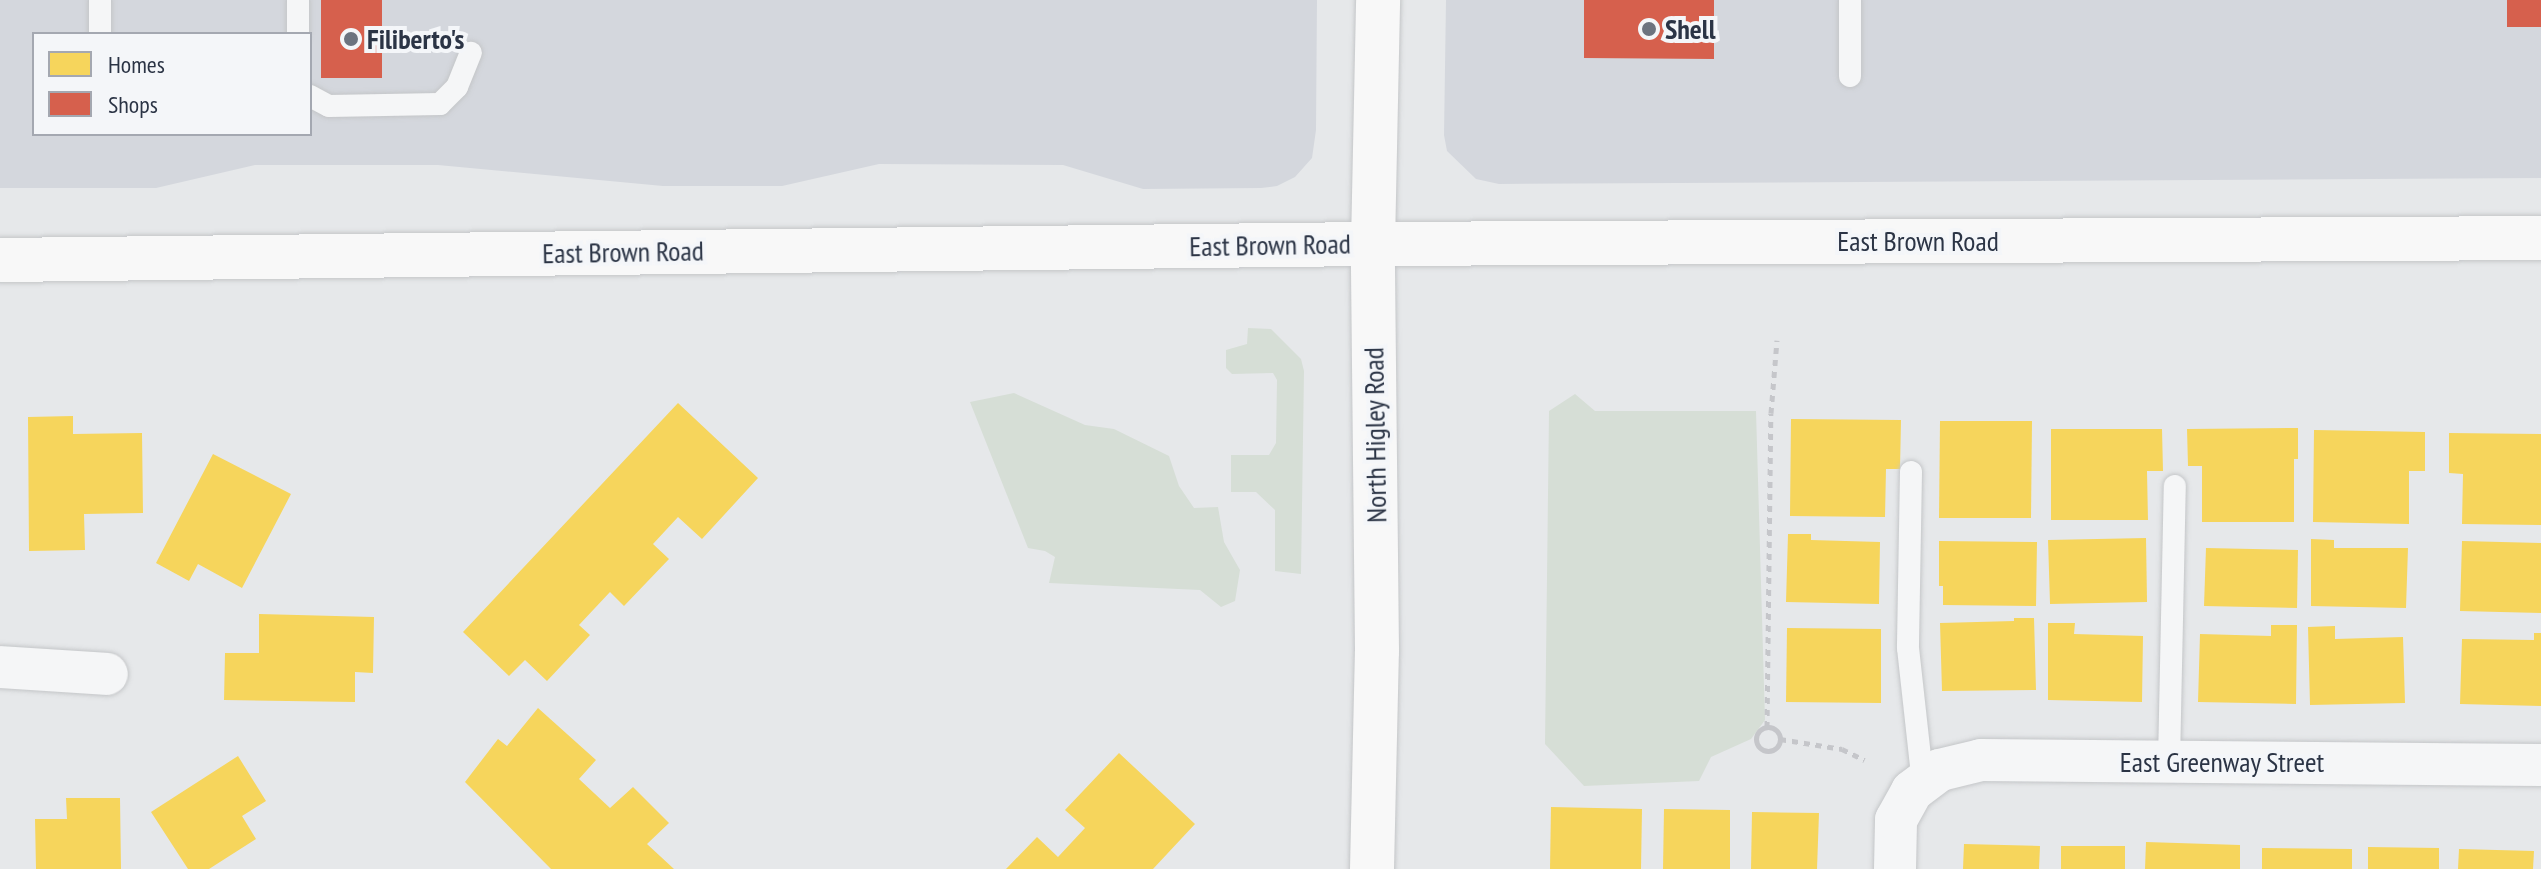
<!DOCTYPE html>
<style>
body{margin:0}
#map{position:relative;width:2541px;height:869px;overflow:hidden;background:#e6e8ea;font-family:"PT Sans Narrow",sans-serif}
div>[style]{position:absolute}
.built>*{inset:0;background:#d4d7dd}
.green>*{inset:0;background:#d6ded6}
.homes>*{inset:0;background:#f6d55c}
.shops>*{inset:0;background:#d6604d}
.path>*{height:5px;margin-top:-2.5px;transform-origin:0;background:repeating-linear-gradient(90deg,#c5c6ca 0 6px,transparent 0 12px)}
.path>.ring{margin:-2.5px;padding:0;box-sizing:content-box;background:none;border:5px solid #c5c6ca;border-radius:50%}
.roads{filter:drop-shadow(0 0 2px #c4c6c8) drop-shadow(0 0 2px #c4c6c8)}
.lane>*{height:22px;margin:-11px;padding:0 11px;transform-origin:11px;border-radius:11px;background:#f5f6f7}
.street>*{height:42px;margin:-21px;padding:0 21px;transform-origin:21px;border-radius:21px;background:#f5f6f7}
.secondary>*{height:44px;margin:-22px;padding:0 22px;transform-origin:22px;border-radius:22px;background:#f8f8f8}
.dots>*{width:22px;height:22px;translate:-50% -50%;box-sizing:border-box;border:4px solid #f4f6f9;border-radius:50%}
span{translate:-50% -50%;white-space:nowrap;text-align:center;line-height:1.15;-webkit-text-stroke:8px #f4f6f9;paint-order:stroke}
.poi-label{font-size:28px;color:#2b3445;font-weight:700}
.left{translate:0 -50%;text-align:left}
.street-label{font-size:28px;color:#2b3445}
.legend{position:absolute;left:32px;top:32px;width:280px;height:104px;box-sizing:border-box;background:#f4f6f9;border:2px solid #a4a8b1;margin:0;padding:10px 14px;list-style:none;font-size:24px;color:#2b3445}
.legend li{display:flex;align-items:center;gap:16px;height:40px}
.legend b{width:40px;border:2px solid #a4a8b1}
</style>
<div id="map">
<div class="built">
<div style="clip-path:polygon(evenodd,0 0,1317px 0,1316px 130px,1312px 158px,1295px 177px,1277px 186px,1261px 188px,1143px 189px,1063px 165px,879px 164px,782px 186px,663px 186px,438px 165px,255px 165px,156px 188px,0 188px,0 0,34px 34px,310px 34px,310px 134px,34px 134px,34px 34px)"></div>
<div style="clip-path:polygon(1446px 0,2541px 0,2541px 178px,1499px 184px,1476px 179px,1447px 151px,1444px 135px)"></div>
</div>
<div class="green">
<div style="clip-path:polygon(1248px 328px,1271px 329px,1301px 359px,1304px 371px,1301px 574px,1275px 571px,1275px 510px,1256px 492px,1231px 492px,1231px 455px,1269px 455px,1276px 443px,1277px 380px,1273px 373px,1232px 374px,1226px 368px,1226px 350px,1247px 344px)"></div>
<div style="clip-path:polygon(1014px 393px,1085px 425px,1114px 429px,1169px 456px,1179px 486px,1194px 508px,1218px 507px,1224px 542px,1240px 570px,1235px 601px,1221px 607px,1200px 590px,1049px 583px,1055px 557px,1045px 551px,1028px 548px,970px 402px)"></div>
<div style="clip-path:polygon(1575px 394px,1595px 411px,1756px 411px,1765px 720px,1751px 739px,1711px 757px,1699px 781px,1584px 786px,1545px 744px,1549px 411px)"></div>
</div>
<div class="homes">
<div style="clip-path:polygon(678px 403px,758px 478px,702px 539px,678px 517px,653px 544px,669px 559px,624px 606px,610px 592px,579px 625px,590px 635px,547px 681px,525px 660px,509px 676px,463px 632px)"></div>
<div style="clip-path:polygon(73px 416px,73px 434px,142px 433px,143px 513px,84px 514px,85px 550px,29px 551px,28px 417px)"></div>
<div style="clip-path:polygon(1791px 419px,1901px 420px,1900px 469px,1886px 469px,1885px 517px,1790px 516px)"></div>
<div style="clip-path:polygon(1940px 421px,2032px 421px,2031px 518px,1939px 518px)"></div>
<div style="clip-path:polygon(2298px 428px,2298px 459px,2294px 459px,2294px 522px,2202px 522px,2202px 466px,2188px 466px,2187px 429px)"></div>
<div style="clip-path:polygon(2051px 429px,2162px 429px,2163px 471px,2147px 471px,2148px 520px,2051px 520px)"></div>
<div style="clip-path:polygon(2314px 430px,2425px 432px,2425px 471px,2409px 471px,2409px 524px,2313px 522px)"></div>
<div style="clip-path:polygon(2449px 433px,2541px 434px,2541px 525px,2462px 524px,2463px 474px,2449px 473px)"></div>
<div style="clip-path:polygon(213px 454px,291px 494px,242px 588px,198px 564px,189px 581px,156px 563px)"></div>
<div style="clip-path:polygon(1788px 534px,1811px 534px,1811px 540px,1880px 542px,1879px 604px,1786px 602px)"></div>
<div style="clip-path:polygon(2146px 538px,2147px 602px,2050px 604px,2048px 540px)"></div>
<div style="clip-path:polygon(2311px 539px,2334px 540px,2334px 548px,2408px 548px,2406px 608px,2311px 606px)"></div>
<div style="clip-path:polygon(1939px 541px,2037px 542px,2036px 606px,1943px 605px,1943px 586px,1939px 586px)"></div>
<div style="clip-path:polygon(2462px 541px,2541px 543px,2541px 613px,2460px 611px)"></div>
<div style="clip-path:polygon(2206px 548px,2298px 550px,2297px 608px,2204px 606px)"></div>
<div style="clip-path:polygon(259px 614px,374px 617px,373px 673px,355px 672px,355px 702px,224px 700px,225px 653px,259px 653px)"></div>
<div style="clip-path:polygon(2014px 618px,2034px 618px,2036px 690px,1942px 691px,1940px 623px,2014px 621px)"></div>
<div style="clip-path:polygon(2048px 623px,2075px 623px,2074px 634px,2143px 636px,2142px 702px,2048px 700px)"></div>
<div style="clip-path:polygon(2271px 625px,2297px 625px,2296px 704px,2198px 702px,2200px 634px,2271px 636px)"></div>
<div style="clip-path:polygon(2335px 626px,2335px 639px,2403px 637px,2405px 703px,2310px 705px,2308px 627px)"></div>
<div style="clip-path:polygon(1787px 628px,1881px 629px,1881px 703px,1786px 702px)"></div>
<div style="clip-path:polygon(2534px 633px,2541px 633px,2541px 706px,2460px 704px,2462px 639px,2534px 640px)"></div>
<div style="clip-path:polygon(538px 708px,596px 760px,579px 779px,610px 808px,633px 787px,669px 823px,647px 844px,674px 869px,551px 869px,465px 782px,498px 739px,507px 746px)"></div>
<div style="clip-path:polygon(1119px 753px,1195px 824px,1153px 869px,1006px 869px,1037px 837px,1058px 857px,1085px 828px,1065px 810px)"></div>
<div style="clip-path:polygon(238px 756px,266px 801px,242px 816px,256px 839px,209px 869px,188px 869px,151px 812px)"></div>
<div style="clip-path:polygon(66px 798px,120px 798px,121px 869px,36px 869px,35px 819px,67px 819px)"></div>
<div style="clip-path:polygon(1551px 807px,1642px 809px,1641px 869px,1550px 869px)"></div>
<div style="clip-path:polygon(1664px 809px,1730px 810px,1730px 869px,1663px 869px)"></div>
<div style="clip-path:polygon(1752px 812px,1819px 813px,1817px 869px,1751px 869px)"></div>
<div style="clip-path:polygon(2146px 842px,2240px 845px,2240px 869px,2145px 869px)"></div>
<div style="clip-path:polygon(1964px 844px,2040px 846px,2039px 869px,1963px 869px)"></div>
<div style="clip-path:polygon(2061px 846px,2125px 846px,2125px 869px,2061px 869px)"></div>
<div style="clip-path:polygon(2368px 847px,2439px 848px,2439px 869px,2368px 869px)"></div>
<div style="clip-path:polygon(2262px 848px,2352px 849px,2352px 869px,2262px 869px)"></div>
<div style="clip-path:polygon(2459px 849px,2534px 851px,2533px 869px,2458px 869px)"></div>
</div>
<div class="shops">
<div style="clip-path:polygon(321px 0,382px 0,382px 78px,321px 78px)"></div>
<div style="clip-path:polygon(1584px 0,1714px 0,1714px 59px,1584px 58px)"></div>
<div style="clip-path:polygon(2507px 0,2541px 0,2541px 27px,2507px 27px)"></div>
</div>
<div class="path">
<div style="left:1767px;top:727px;width:314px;rotate:-89.3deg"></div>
<div style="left:1771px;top:413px;width:73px;rotate:-85.3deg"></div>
<div class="ring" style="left:1756px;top:727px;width:19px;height:19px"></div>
<div style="left:1780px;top:739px;width:63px;rotate:9.2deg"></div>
<div style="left:1842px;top:749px;width:25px;rotate:26deg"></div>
</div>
<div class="roads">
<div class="lane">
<div style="left:100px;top:0;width:34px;rotate:90deg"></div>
<div style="left:1850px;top:0;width:76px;rotate:90deg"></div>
<div style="left:298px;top:34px;width:34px;rotate:-90deg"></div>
<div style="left:310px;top:96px;width:21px;rotate:28deg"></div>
<div style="left:329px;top:106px;width:111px;rotate:-1deg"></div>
<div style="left:440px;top:104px;width:24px;rotate:-45deg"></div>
<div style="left:457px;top:87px;width:37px;rotate:-68deg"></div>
<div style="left:1911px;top:472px;width:176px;rotate:91deg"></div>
<div style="left:1908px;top:648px;width:137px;rotate:83.7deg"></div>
<div style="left:2169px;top:762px;width:276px;rotate:-88.8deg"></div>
</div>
<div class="street">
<div style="left:0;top:667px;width:107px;rotate:3.7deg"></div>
<div style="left:1895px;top:869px;width:49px;rotate:-88.8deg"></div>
<div style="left:1896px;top:820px;width:33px;rotate:-61deg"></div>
<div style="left:1912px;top:791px;width:35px;rotate:-37deg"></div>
<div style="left:1940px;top:770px;width:42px;rotate:-13.7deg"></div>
<div style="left:1981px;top:760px;width:560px;rotate:0.51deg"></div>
</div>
<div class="secondary">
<div style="left:0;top:260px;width:1373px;rotate:-0.67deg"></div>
<div style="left:1373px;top:244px;width:1168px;rotate:-0.29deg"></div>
<div style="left:1372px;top:869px;width:218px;rotate:-88.7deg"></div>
<div style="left:1377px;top:651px;width:407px;rotate:-90.6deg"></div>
<div style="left:1373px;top:244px;width:244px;rotate:-88.8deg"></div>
</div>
</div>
<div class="dots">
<div style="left:1649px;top:29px;background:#6c737f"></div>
<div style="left:351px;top:39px;background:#6c737f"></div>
</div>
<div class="poi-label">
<span class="left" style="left:1665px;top:29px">Shell</span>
<span class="left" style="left:367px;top:39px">Filiberto's</span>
</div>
<div class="street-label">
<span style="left:1918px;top:241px">East Brown Road</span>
<span style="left:1270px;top:245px;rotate:-1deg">East Brown Road</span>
<span style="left:623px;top:252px;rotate:-1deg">East Brown Road</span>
<span style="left:1375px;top:435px;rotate:-91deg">North Higley Road</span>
<span style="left:2222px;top:762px">East Greenway Street</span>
</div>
<ul class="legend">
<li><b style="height:22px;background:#f6d55c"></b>Homes</li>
<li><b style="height:22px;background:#d6604d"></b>Shops</li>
</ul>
</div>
